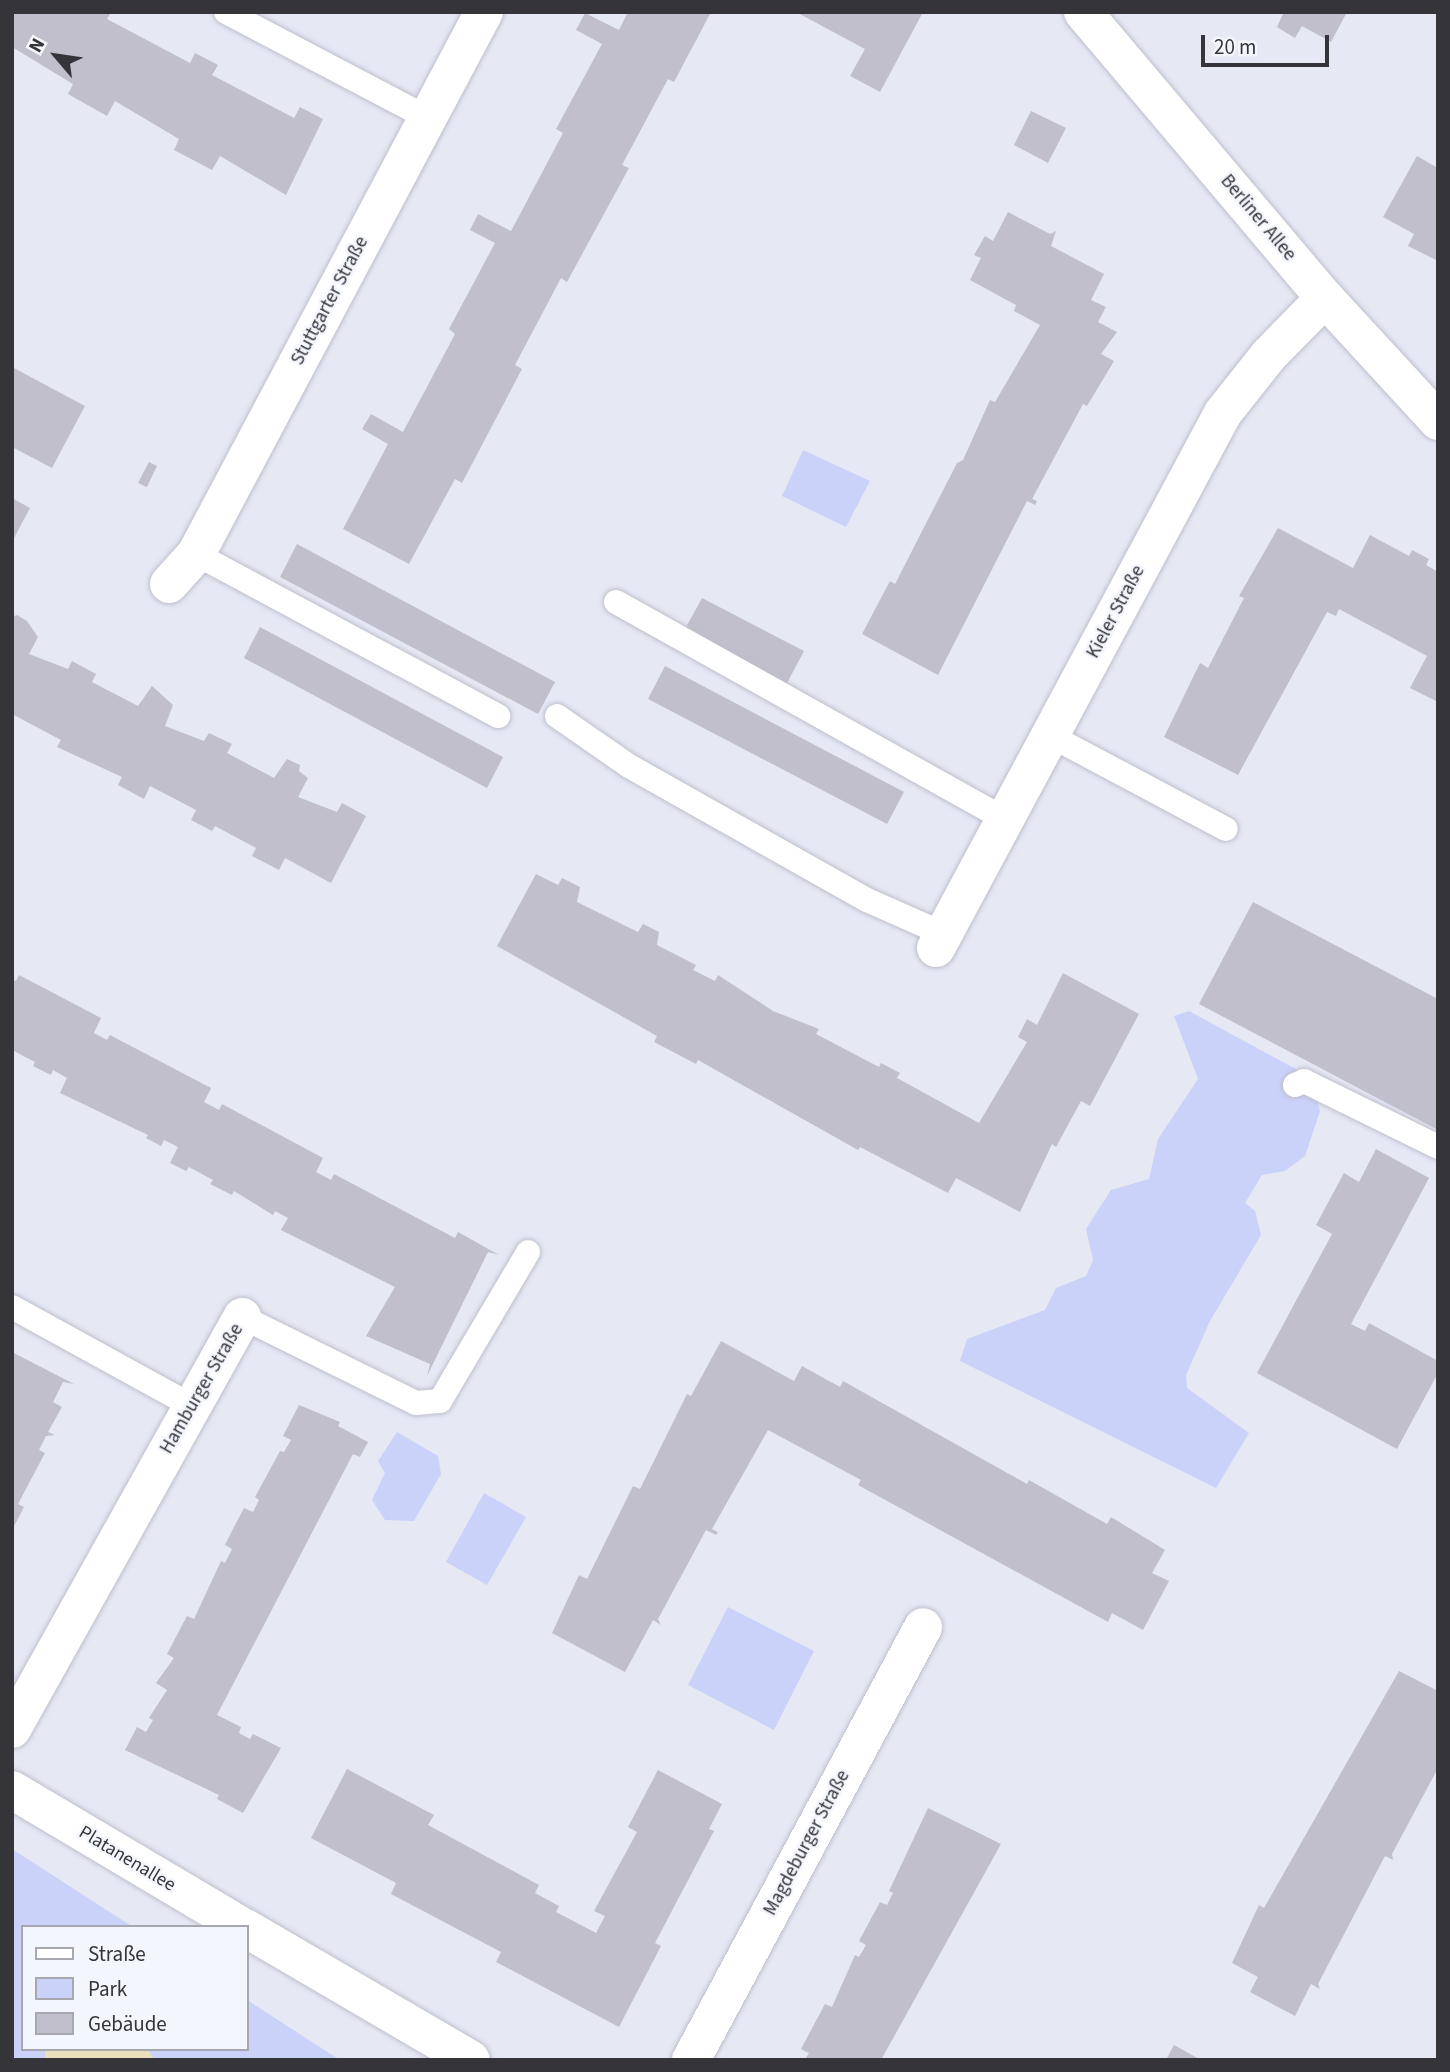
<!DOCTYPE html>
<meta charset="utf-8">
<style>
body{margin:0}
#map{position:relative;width:1450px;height:2072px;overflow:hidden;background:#e6e8f4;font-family:"Source Sans 3",sans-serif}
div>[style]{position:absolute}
.green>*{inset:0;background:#cbd2fa}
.sand>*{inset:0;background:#e9dfba}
.building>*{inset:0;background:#c0bfcb}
.roads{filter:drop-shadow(0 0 2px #bdbfcb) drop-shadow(0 0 2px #bdbfcb)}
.service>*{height:24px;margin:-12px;padding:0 12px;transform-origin:12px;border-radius:12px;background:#fff}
.minor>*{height:38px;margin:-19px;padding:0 19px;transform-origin:19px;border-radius:19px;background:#fff}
span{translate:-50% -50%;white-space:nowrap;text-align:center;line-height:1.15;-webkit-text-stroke:5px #f4f6fd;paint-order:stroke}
.street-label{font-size:19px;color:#343439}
.frame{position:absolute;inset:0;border:14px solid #343439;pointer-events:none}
.legend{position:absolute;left:21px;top:1925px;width:228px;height:126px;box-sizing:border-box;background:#f4f6fd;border:2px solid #a7a8af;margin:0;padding:9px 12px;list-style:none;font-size:21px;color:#343439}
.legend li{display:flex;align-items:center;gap:14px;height:35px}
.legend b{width:35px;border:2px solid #a7a8af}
.north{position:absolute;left:21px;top:21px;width:70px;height:70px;-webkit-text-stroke:5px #f4f6fd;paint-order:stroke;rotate:299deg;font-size:19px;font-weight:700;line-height:28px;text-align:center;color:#343439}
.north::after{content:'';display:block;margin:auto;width:24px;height:32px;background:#343439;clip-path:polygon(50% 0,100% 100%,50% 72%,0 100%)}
.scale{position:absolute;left:1201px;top:35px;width:128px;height:32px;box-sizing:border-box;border:4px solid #343439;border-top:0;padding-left:9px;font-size:21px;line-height:24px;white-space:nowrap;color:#343439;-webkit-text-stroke:5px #f4f6fd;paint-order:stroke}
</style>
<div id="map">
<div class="green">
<div style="clip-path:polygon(803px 450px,870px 481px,846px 527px,782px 496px)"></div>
<div style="clip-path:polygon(1189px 1011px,1312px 1078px,1320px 1111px,1305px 1156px,1285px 1171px,1262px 1175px,1245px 1203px,1255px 1211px,1261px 1235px,1210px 1321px,1186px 1375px,1187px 1388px,1249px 1433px,1216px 1488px,960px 1361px,967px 1339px,1045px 1310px,1056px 1288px,1086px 1276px,1093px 1260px,1086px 1229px,1111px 1190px,1149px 1179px,1158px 1139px,1198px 1079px,1174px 1016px)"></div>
<div style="clip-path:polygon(397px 1432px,438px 1456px,441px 1474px,414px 1521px,385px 1520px,372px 1500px,385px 1473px,378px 1461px)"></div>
<div style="clip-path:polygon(484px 1493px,526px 1517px,487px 1585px,446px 1562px)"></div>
<div style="clip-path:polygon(728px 1607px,814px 1651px,774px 1730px,688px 1685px)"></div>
<div style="clip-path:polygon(12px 1849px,133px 1927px,23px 1927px,23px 2049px,247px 2049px,247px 2000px,340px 2060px,12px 2060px)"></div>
</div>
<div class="sand">
<div style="clip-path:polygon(45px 2049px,147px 2049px,155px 2060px,45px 2060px)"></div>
</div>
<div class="building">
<div style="clip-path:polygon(12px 12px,111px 12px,107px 19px,190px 63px,195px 53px,218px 65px,212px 75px,294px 118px,300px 107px,323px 119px,286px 195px,220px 156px,212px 170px,174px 150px,179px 139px,115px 101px,107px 116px,68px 94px,73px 84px,12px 47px)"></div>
<div style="clip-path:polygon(628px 12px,711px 12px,674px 82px,668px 79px,622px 165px,629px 168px,567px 282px,561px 278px,515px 365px,522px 369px,462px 483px,455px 479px,409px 564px,343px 529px,388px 444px,362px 429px,371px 414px,403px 432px,455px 334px,449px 329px,495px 243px,470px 230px,478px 214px,511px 231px,518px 218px,563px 133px,556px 129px,602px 44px,576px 30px,585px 13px,619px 30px)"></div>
<div style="clip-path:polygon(796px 12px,923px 12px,880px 92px,850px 76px,865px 49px)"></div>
<div style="clip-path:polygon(1284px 12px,1347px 12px,1331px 42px,1302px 26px,1295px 38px,1277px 27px)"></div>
<div style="clip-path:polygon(1031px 111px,1066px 128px,1048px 163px,1014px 145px)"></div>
<div style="clip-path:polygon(1417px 156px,1438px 168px,1438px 261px,1408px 246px,1414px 234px,1383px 217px)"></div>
<div style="clip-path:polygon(1008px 212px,1050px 234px,1056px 231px,1051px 246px,1104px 274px,1091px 300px,1106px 307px,1098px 322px,1117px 332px,1101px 354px,1114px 361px,1087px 406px,1083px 404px,1032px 499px,1037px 501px,1035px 505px,1027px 501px,938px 675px,862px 634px,890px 581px,895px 584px,957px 463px,963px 460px,990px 400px,995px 402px,1040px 325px,1014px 311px,1016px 305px,970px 280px,981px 258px,974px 255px,985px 236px,993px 241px)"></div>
<div style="clip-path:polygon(12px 367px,85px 406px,52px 468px,12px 447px)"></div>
<div style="clip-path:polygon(149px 462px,157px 466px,147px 487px,138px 483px)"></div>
<div style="clip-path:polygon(12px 498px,30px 508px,12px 542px)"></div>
<div style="clip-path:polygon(1278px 528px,1353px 568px,1370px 535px,1409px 556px,1412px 550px,1429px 559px,1426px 565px,1438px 572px,1438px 702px,1410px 688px,1427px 656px,1339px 609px,1336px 616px,1327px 612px,1238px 775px,1164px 737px,1200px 663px,1208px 668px,1244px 598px,1239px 596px)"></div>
<div style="clip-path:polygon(297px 544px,555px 682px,538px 714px,280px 577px)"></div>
<div style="clip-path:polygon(702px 598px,804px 651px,787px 683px,685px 629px)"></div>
<div style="clip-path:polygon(17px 615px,27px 621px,38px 637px,29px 654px,68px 669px,72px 661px,96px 674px,92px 682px,138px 706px,152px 686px,173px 705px,165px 726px,204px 741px,209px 733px,232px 744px,227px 753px,274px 778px,287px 759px,300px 765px,299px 771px,308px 778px,298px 797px,337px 812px,342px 803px,366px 816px,331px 883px,285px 858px,279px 870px,252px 856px,256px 848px,215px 826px,212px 831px,191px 820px,196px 810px,150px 786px,144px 799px,118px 785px,122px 777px,57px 747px,61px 740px,12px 714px,12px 617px)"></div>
<div style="clip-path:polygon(260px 627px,503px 757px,487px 788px,244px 658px)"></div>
<div style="clip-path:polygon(665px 666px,904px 792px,887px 824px,648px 699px)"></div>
<div style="clip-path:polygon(536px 874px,558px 885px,562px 878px,580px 887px,577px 902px,638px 932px,643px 924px,659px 932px,657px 945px,696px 965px,693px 970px,715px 981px,718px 975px,773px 1011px,819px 1029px,816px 1034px,879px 1067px,881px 1063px,900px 1073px,897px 1078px,979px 1123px,1027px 1042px,1018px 1037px,1027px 1019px,1037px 1025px,1063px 973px,1139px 1014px,1090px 1106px,1081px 1101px,1056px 1147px,1052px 1144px,1020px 1212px,956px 1178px,948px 1193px,860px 1147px,858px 1150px,698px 1060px,696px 1064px,654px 1042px,657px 1036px,497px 946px)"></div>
<div style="clip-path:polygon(1253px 902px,1438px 999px,1438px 1130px,1199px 1004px)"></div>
<div style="clip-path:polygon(19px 975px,101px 1018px,94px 1033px,107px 1040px,110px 1035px,211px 1088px,204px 1102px,219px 1110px,222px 1104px,323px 1158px,316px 1172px,331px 1180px,334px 1174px,455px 1238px,458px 1232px,499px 1255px,488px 1252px,427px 1376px,430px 1364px,366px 1336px,395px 1287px,281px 1230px,288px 1218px,275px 1211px,273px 1215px,234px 1191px,232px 1195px,210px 1184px,213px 1180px,189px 1167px,186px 1171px,170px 1163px,178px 1147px,164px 1140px,161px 1146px,146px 1138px,148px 1135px,60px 1093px,67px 1078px,53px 1070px,51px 1075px,33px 1066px,35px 1062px,14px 1051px,12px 1055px,12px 979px,16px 981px)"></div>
<div style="clip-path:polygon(1376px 1149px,1429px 1178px,1351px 1324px,1365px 1331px,1369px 1323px,1438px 1361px,1438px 1373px,1397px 1449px,1257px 1373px,1332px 1234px,1316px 1225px,1344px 1173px,1359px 1182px)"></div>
<div style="clip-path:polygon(721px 1341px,794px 1381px,802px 1366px,840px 1387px,843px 1381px,1027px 1484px,1029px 1480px,1107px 1524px,1111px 1517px,1165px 1550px,1152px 1573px,1169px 1581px,1143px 1630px,1112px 1613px,1108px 1622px,858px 1485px,861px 1480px,768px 1430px,712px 1529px,718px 1532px,716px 1535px,706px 1530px,658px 1619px,661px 1625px,653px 1620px,625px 1672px,552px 1633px,579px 1575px,587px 1579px,633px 1486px,640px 1489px,687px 1394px,691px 1396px)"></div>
<div style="clip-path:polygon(12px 1352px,74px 1384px,63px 1382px,53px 1402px,62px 1407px,48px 1432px,55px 1435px,46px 1436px,39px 1450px,45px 1453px,18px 1504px,24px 1507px,12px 1530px)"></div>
<div style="clip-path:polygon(299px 1405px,340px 1422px,338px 1426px,368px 1442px,360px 1457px,353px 1454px,217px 1715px,241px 1727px,239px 1733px,250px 1739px,253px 1734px,281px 1748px,243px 1813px,217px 1799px,219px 1795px,125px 1750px,137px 1727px,146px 1732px,153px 1720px,149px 1718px,167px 1690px,156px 1683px,174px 1658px,167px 1654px,187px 1616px,194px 1619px,221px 1561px,225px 1563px,232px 1549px,225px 1545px,234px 1527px,244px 1508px,253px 1512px,259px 1500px,255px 1497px,280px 1451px,284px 1452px,291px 1440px,283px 1436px)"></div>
<div style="clip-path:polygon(1399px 1671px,1438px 1691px,1438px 1768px,1392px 1854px,1393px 1860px,1385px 1856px,1318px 1984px,1320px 1989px,1311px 1984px,1295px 2016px,1250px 1992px,1258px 1977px,1232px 1963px,1259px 1905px,1264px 1908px)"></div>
<div style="clip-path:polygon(347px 1769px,434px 1815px,428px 1825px,539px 1885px,535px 1893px,559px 1906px,556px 1912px,596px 1933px,605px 1916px,594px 1911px,637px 1832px,628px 1827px,658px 1770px,722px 1804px,709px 1829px,714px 1831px,655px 1943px,661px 1946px,619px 2027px,496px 1962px,501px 1952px,391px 1894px,396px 1883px,311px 1838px)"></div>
<div style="clip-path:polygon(928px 1808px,1001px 1844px,881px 2060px,805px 2060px,809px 2053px,801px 2049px,825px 2004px,832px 2007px,855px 1955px,859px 1957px,866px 1945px,859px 1941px,880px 1902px,887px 1905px,893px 1893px,889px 1891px)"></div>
<div style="clip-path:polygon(1174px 2045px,1201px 2060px,1166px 2060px)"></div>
</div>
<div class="roads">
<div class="service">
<div style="left:226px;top:12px;width:228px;rotate:27.7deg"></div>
<div style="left:196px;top:554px;width:343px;rotate:28.2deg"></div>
<div style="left:616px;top:602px;width:445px;rotate:29.2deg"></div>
<div style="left:557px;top:716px;width:88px;rotate:34.8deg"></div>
<div style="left:629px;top:766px;width:273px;rotate:29.4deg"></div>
<div style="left:867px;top:900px;width:84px;rotate:23.8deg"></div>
<div style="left:1049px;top:735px;width:200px;rotate:28deg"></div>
<div style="left:1295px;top:1085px;width:10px;rotate:-24deg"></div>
<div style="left:1304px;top:1081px;width:149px;rotate:26.2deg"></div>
<div style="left:12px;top:1307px;width:205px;rotate:28.8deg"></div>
<div style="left:242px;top:1317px;width:194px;rotate:26.3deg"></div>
<div style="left:416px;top:1403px;width:24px;rotate:-5deg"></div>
<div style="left:440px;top:1401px;width:173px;rotate:-59.4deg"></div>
</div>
<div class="minor">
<div style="left:1083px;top:12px;width:375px;rotate:49.8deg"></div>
<div style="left:1325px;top:298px;width:167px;rotate:47.4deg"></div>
<div style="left:169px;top:584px;width:40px;rotate:-48deg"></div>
<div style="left:196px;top:554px;width:614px;rotate:-62.02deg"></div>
<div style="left:936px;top:948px;width:607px;rotate:-61.79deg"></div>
<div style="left:1223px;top:413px;width:74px;rotate:-51.6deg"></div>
<div style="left:1269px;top:355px;width:80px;rotate:-45.5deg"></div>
<div style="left:12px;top:1729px;width:472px;rotate:-60.8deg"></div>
<div style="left:12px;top:1790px;width:269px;rotate:30.7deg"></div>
<div style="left:247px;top:1929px;width:259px;rotate:30.3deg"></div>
<div style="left:691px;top:2060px;width:491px;rotate:-61.8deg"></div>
</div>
</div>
<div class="street-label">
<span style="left:1258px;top:218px;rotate:50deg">Berliner Allee</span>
<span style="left:330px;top:301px;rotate:-62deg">Stuttgarter Straße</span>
<span style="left:1116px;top:612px;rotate:-62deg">Kieler Straße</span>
<span style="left:202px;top:1389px;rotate:-60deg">Hamburger Straße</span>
<span style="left:807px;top:1843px;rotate:-62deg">Magdeburger Straße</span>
<span style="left:127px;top:1859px;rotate:31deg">Platanenallee</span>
</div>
<div class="frame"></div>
<ul class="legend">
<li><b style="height:9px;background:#fff"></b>Straße</li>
<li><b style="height:19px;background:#cbd2fa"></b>Park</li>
<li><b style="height:19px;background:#c0bfcb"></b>Gebäude</li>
</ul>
<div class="north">N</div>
<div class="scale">20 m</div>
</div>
